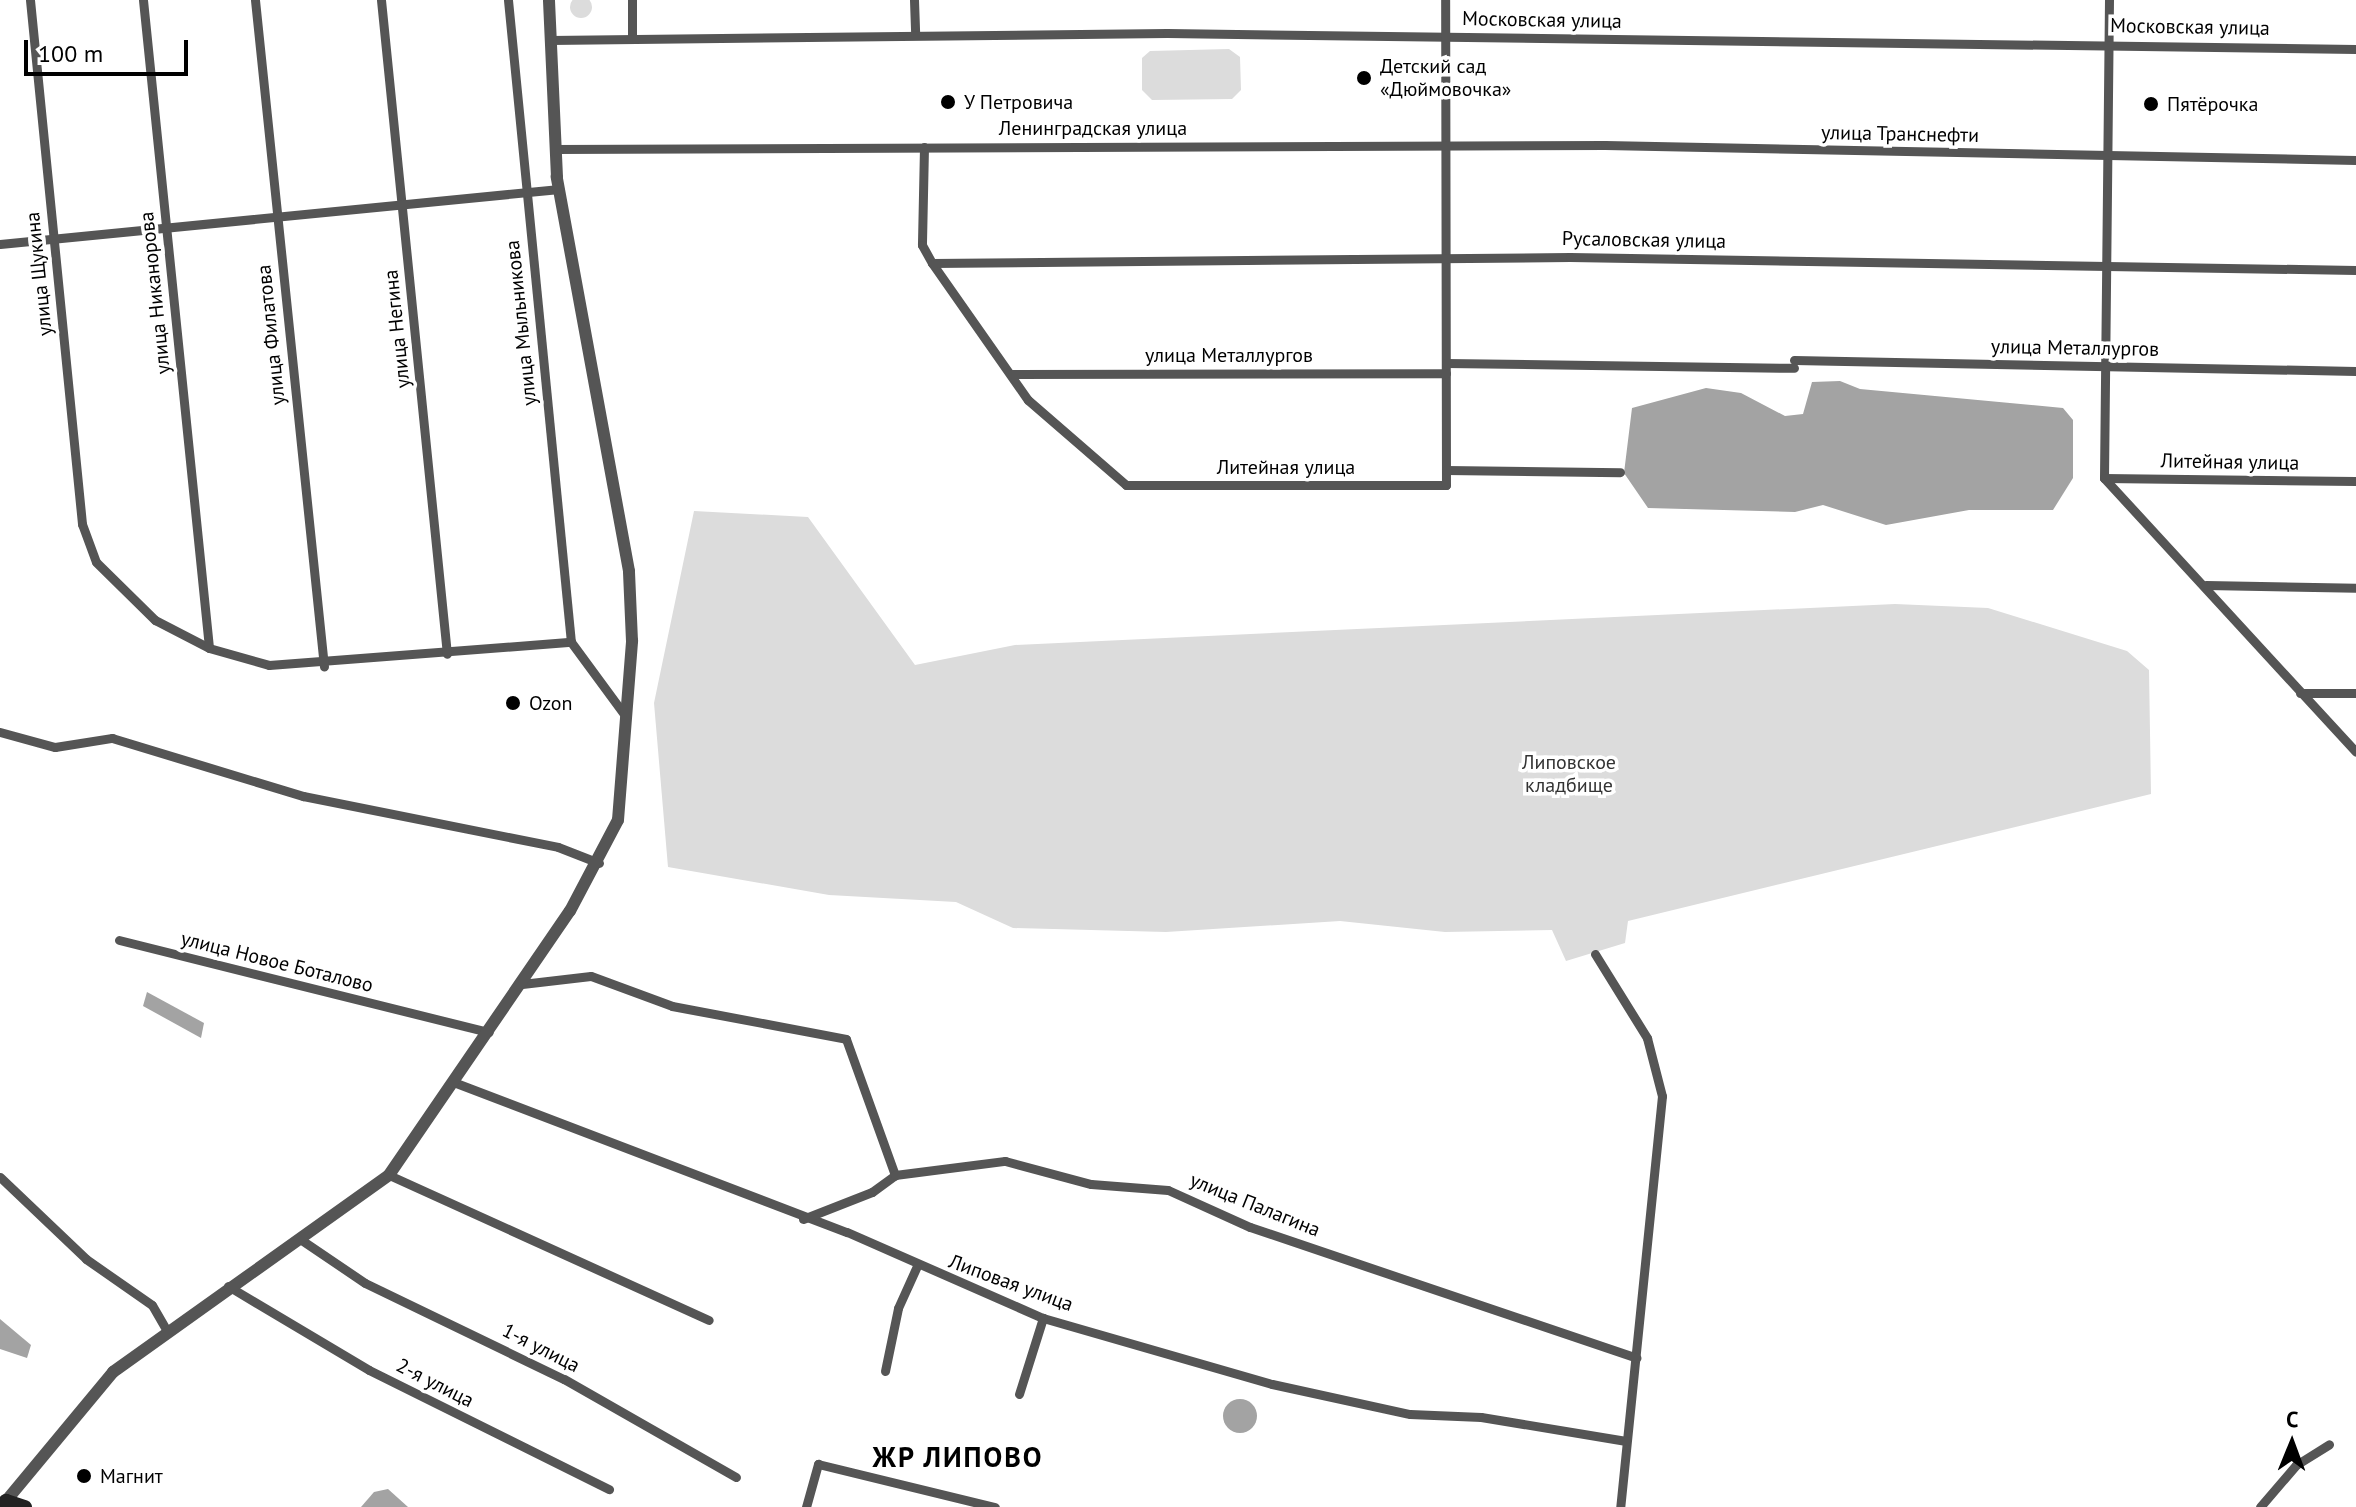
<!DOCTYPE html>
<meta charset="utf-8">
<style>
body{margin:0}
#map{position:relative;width:2356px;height:1507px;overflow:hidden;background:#fff;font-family:"PT Sans",sans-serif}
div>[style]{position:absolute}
.green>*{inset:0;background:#dcdcdc}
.round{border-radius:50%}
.water>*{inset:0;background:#a3a3a3}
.minor>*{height:9px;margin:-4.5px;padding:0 4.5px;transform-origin:4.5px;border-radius:4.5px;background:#555}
.tertiary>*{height:12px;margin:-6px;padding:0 6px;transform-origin:6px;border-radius:6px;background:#555}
.secondary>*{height:14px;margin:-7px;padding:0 7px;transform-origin:7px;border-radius:7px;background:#222}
.dots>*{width:22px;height:22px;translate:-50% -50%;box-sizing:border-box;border:4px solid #fff;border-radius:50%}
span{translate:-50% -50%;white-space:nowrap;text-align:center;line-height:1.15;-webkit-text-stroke:7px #fff;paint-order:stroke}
.street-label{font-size:20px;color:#000}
.poi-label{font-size:20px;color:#000}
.left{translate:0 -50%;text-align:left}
.park-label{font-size:20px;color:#333}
.district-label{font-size:28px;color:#000;font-weight:700;letter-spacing:2px}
.north{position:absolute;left:2252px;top:1403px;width:80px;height:80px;-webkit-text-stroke:6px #fff;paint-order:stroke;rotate:1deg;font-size:22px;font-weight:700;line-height:32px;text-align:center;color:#000}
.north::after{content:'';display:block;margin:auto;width:28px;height:36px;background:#000;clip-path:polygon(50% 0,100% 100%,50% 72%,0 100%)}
.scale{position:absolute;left:24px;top:40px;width:164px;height:36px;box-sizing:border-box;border:4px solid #000;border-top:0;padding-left:10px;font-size:24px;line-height:28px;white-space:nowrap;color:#000;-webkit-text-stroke:6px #fff;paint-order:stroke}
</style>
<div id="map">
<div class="green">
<div class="round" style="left:570px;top:-4px;width:22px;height:22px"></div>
<div style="clip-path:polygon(1229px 49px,1240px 57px,1241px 90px,1232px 99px,1152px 100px,1142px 90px,1142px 58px,1150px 51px)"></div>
<div style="clip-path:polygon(694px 511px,808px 517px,915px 665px,1015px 645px,1895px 604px,1988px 608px,2127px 651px,2149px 670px,2151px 794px,1628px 921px,1625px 943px,1566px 961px,1552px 930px,1445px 932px,1340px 921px,1166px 932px,1013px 928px,956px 902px,829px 895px,668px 867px,654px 703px)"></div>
</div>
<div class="water">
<div style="clip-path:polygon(1840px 381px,1860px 389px,2063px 408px,2073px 420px,2073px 478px,2053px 510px,1969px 510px,1886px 525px,1823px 505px,1795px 512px,1648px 508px,1624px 473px,1632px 408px,1706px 388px,1741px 393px,1785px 416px,1803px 414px,1812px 382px)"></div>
<div style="clip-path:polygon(147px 992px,204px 1023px,201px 1038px,143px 1006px)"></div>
<div style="clip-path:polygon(0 1319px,31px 1345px,27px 1358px,0 1349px)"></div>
<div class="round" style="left:1223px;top:1399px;width:34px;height:34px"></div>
<div style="clip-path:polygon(388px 1489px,408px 1507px,361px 1507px,374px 1492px)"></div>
</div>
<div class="minor">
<div style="left:30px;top:0;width:527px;rotate:84.33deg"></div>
<div style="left:82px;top:524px;width:40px;rotate:69.8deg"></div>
<div style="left:96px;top:562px;width:83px;rotate:44.5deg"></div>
<div style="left:155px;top:620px;width:61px;rotate:27.4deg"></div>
<div style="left:209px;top:648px;width:62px;rotate:15.8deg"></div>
<div style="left:269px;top:665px;width:303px;rotate:-4.4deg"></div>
<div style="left:143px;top:0;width:651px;rotate:84.18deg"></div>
<div style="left:255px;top:0;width:670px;rotate:84.09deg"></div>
<div style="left:381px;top:0;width:657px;rotate:84.24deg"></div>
<div style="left:508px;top:0;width:645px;rotate:84.4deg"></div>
<div style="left:632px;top:0;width:38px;rotate:90deg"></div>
<div style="left:914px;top:0;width:35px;rotate:88deg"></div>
<div style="left:2109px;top:0;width:478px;rotate:90.6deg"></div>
<div style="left:2104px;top:478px;width:372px;rotate:47.4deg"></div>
<div style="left:550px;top:40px;width:617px;rotate:-0.65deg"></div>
<div style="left:1167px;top:33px;width:1189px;rotate:0.77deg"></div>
<div style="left:924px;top:147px;width:98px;rotate:91.2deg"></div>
<div style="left:922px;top:245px;width:21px;rotate:61deg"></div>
<div style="left:932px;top:263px;width:167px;rotate:55deg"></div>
<div style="left:1028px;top:400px;width:130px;rotate:40.9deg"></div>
<div style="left:1126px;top:485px;width:320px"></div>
<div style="left:1446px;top:485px;width:485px;rotate:-90.1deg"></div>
<div style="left:554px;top:149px;width:1051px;rotate:-0.22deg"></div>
<div style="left:1605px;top:145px;width:751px;rotate:1.14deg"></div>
<div style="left:0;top:244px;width:562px;rotate:-5.62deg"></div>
<div style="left:932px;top:263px;width:638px;rotate:-0.54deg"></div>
<div style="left:1570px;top:257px;width:786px;rotate:0.95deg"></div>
<div style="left:1794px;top:360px;width:562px;rotate:1.12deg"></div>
<div style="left:1446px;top:363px;width:348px;rotate:0.8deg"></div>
<div style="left:1012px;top:374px;width:434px;rotate:-0.1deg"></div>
<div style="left:1446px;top:470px;width:174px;rotate:0.7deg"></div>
<div style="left:2104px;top:478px;width:252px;rotate:0.7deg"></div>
<div style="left:2206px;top:585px;width:150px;rotate:1.1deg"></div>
<div style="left:571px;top:642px;width:93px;rotate:53.7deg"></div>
<div style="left:2300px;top:693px;width:56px"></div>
<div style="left:0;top:732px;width:57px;rotate:15.3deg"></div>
<div style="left:55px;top:747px;width:58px;rotate:-9deg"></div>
<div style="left:112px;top:738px;width:200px;rotate:16.9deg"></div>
<div style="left:303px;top:796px;width:260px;rotate:11.3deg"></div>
<div style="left:558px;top:847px;width:44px;rotate:21.3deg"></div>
<div style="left:119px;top:940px;width:381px;rotate:14deg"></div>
<div style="left:1595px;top:954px;width:99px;rotate:58.2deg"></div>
<div style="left:1647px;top:1038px;width:60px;rotate:75.5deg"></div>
<div style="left:1662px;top:1096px;width:413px;rotate:95.8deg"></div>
<div style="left:522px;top:984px;width:69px;rotate:-6.6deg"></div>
<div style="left:591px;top:976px;width:86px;rotate:20.3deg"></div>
<div style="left:672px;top:1006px;width:177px;rotate:10.7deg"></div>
<div style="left:846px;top:1039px;width:145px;rotate:70.2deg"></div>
<div style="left:456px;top:1083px;width:418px;rotate:20.9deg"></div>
<div style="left:847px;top:1232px;width:214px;rotate:23.7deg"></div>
<div style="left:1043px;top:1318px;width:238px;rotate:16.1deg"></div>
<div style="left:1272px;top:1384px;width:141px;rotate:12.3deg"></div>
<div style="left:1410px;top:1414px;width:71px;rotate:2.4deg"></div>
<div style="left:1481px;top:1417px;width:147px;rotate:9.4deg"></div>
<div style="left:389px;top:1175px;width:351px;rotate:24.4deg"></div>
<div style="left:0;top:1177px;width:119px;rotate:43.6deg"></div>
<div style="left:86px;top:1259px;width:80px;rotate:34.9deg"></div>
<div style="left:152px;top:1305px;width:28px;rotate:60deg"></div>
<div style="left:803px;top:1219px;width:74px;rotate:-21.4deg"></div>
<div style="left:872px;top:1192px;width:29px;rotate:-36deg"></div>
<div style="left:895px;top:1175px;width:111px;rotate:-7.3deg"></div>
<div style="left:1005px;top:1161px;width:89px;rotate:15deg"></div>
<div style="left:1091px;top:1184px;width:77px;rotate:4.5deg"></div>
<div style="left:1168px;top:1190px;width:90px;rotate:24.3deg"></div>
<div style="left:1250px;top:1227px;width:408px;rotate:18.7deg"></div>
<div style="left:300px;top:1239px;width:78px;rotate:34.1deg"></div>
<div style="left:365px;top:1283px;width:221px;rotate:25.8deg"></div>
<div style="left:564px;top:1379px;width:198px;rotate:29.7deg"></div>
<div style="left:228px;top:1286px;width:164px;rotate:30.8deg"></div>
<div style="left:369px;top:1370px;width:268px;rotate:26.4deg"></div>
<div style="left:885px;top:1371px;width:64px;rotate:-78.3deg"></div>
<div style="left:898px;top:1308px;width:46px;rotate:-65.7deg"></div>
<div style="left:1019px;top:1394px;width:80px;rotate:-72.5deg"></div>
<div style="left:806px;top:1507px;width:45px;rotate:-74.4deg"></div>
<div style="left:818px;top:1464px;width:182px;rotate:13.7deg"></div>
<div style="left:2260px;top:1507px;width:55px;rotate:-49.4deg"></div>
<div style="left:2296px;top:1465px;width:39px;rotate:-32deg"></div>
</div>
<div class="tertiary">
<div style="left:6px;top:1501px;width:168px;rotate:-50.3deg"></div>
<div style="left:113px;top:1372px;width:339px;rotate:-35.5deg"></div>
<div style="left:389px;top:1175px;width:320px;rotate:-55.6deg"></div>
<div style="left:570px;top:911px;width:103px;rotate:-62.2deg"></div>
<div style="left:618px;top:820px;width:180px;rotate:-85.5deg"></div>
<div style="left:632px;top:641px;width:70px;rotate:-92.5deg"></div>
<div style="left:629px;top:571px;width:401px;rotate:-100.4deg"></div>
<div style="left:557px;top:177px;width:177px;rotate:-92.6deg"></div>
</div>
<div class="secondary">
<div style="left:1px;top:1507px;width:8px;rotate:-50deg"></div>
<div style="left:6px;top:1501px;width:20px;rotate:18deg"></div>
</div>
<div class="dots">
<div style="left:1364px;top:78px;background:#000"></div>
<div style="left:948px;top:102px;background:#000"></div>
<div style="left:2151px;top:104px;background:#000"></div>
<div style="left:513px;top:703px;background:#000"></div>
<div style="left:84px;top:1476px;background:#000"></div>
</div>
<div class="street-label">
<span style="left:1542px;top:20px;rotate:1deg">Московская улица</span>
<span style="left:2190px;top:27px;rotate:1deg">Московская улица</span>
<span style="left:1093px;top:128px">Ленинградская улица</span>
<span style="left:1900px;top:134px;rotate:1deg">улица Транснефти</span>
<span style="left:1644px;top:240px;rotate:1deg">Русаловская улица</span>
<span style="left:39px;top:274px;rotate:-96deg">улица Щукина</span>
<span style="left:155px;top:293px;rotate:-96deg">улица Никанорова</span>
<span style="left:521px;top:323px;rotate:-96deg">улица Мыльникова</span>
<span style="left:397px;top:329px;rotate:-96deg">улица Негина</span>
<span style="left:271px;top:335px;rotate:-96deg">улица Филатова</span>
<span style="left:2075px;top:348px;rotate:1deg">улица Металлургов</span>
<span style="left:1229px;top:355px">улица Металлургов</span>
<span style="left:2230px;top:462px;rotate:1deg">Литейная улица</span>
<span style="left:1286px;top:467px">Литейная улица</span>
<span style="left:277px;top:962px;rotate:14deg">улица Новое Боталово</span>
<span style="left:1255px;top:1205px;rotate:22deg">улица Палагина</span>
<span style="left:1011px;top:1283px;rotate:20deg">Липовая улица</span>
<span style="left:541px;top:1348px;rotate:27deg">1-я улица</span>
<span style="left:435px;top:1383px;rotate:27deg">2-я улица</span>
</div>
<div class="poi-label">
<span class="left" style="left:1380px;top:78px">Детский сад<br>«Дюймовочка»</span>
<span class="left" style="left:964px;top:102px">У Петровича</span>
<span class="left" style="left:2167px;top:104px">Пятёрочка</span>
<span class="left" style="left:529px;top:703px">Ozon</span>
<span class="left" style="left:100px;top:1476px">Магнит</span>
</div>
<div class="park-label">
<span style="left:1569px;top:774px">Липовское<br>кладбище</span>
</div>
<div class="district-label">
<span style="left:958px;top:1457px">ЖР ЛИПОВО</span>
</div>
<div class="north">С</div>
<div class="scale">100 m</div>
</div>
